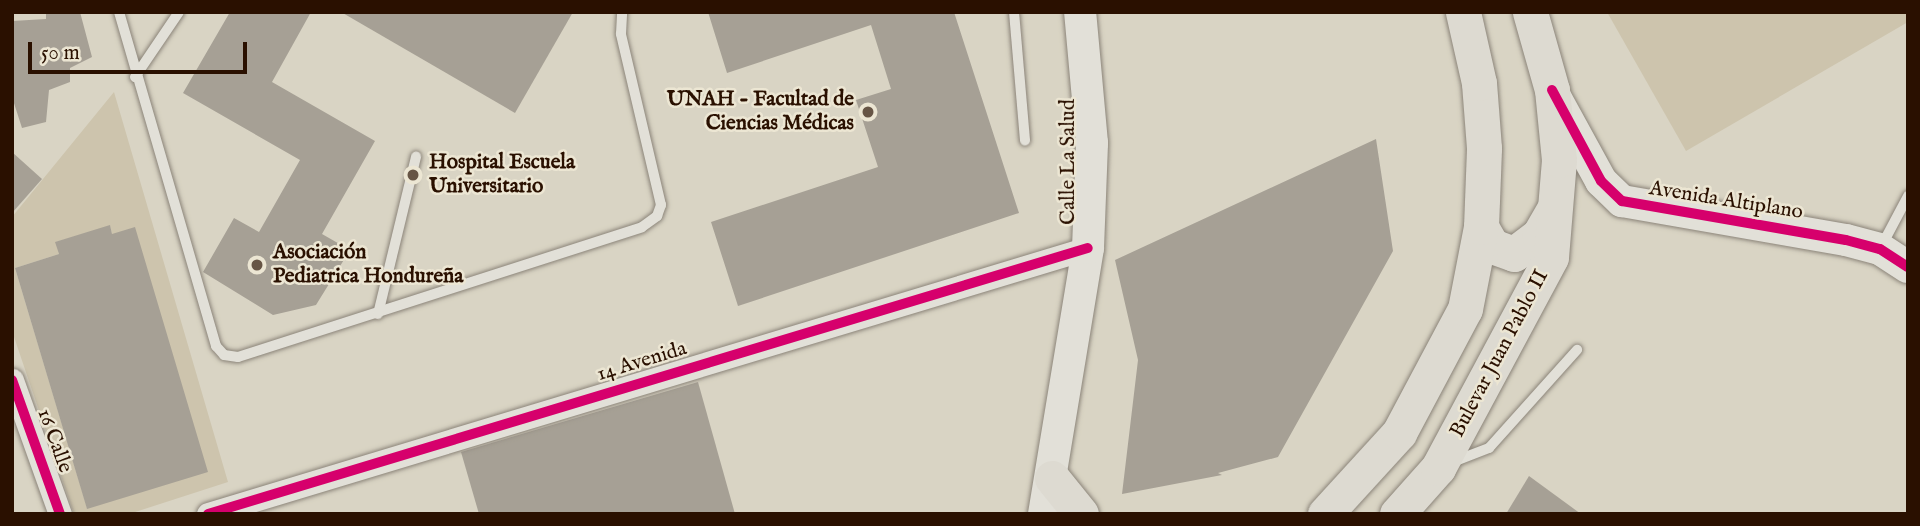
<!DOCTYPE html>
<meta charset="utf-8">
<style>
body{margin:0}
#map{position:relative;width:1920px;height:526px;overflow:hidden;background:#d9d4c4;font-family:"IM FELL English",serif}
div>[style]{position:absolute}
.green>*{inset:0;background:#cdc4ad}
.building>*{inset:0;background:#a6a095}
.roads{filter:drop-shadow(0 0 2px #8b8479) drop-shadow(0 0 2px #8b8479)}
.lane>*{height:10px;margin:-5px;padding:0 5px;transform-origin:5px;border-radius:5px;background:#e2e0d8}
.street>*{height:23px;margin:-11.5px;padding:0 11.5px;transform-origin:11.5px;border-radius:11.5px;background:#e2e0d8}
.secondary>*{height:32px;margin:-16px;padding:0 16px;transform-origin:16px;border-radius:16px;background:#e2e0d8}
.primary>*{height:35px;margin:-17.5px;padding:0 17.5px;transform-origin:17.5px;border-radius:17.5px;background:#dddad1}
.cycleway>*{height:10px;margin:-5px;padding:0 5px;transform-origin:5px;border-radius:5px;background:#d6006c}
.dots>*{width:19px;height:19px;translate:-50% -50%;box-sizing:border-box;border:4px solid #ece6d3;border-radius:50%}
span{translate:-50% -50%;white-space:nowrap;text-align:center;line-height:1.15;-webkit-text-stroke:5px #ece6d3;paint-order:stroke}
.poi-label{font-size:21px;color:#2a1000;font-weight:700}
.right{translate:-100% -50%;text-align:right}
.left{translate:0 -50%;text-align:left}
.street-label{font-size:21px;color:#2a1000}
.frame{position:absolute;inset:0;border:14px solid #2a1000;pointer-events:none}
.scale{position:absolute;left:28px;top:42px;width:219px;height:32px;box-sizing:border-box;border:4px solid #2a1000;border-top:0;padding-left:9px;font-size:21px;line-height:24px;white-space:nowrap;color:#2a1000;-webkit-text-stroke:5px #ece6d3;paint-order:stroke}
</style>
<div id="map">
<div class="green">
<div style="clip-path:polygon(1607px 12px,1908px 12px,1908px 22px,1686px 151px)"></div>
<div style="clip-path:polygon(evenodd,114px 92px,228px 482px,129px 514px,74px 514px,12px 331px,12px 217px,114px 92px,110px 226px,112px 234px,87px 508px,15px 268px,59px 254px,56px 242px,110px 226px)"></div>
</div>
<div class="building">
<div style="clip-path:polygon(46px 12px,80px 12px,92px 57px,70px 68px,70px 82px,49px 90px,46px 122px,22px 128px,12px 97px,12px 21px,46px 19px)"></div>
<div style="clip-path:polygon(230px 12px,311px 12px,272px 82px,375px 141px,322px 234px,350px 250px,316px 305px,273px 315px,203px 272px,234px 218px,259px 232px,300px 160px,183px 93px)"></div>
<div style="clip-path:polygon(341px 12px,573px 12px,515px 113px)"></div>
<div style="clip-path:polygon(708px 12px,954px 12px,1019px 213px,738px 306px,711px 222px,878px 167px,856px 100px,891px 89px,871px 25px,727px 73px)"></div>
<div style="clip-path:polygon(1376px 139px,1393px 251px,1278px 457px,1218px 473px,1222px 475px,1122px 494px,1138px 360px,1115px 260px)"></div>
<div style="clip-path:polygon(12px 152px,42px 179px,12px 213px)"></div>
<div style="clip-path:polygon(110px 225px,112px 234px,135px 227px,208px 472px,87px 509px,15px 268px,59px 254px,55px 242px)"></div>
<div style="clip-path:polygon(698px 382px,735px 514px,479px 514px,461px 452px)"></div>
<div style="clip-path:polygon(1529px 476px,1581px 514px,1506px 514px)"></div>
</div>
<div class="roads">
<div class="lane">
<div style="left:119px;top:12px;width:348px;rotate:73.8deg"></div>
<div style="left:216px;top:346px;width:12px;rotate:48deg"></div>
<div style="left:224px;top:355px;width:14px;rotate:8deg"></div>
<div style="left:238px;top:357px;width:424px;rotate:-17.8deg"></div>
<div style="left:642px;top:227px;width:19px;rotate:-36deg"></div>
<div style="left:657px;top:216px;width:12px;rotate:-70deg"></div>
<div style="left:661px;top:205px;width:176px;rotate:-103.2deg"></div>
<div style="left:621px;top:34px;width:22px;rotate:-87deg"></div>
<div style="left:1014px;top:12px;width:129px;rotate:85.1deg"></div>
<div style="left:135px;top:77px;width:78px;rotate:-55.9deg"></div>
<div style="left:1881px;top:247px;width:58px;rotate:-62.1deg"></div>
<div style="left:378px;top:314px;width:162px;rotate:-76.4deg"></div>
<div style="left:1450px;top:463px;width:42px;rotate:-21deg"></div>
<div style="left:1489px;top:448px;width:132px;rotate:-48.1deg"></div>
</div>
<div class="street">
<div style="left:12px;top:380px;width:142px;rotate:70.3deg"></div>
<div style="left:208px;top:514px;width:919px;rotate:-16.82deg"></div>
</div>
<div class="secondary">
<div style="left:1554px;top:95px;width:98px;rotate:61.3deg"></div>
<div style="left:1601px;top:181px;width:29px;rotate:44deg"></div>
<div style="left:1622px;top:201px;width:227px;rotate:9.9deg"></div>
<div style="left:1846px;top:240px;width:35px;rotate:15deg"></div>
<div style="left:1880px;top:249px;width:33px;rotate:33deg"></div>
<div style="left:1044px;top:514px;width:270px;rotate:-80.6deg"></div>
<div style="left:1088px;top:248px;width:105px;rotate:-87.8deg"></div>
<div style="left:1092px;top:143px;width:132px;rotate:-95.2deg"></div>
</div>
<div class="primary">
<div style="left:1481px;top:227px;width:22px;rotate:60deg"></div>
<div style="left:1492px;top:246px;width:23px;rotate:20deg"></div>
<div style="left:1514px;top:254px;width:31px;rotate:-37deg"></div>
<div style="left:1539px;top:235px;width:30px;rotate:-60deg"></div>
<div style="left:1052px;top:478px;width:46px;rotate:51.1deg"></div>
<div style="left:1325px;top:514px;width:110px;rotate:-47.6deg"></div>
<div style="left:1399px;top:433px;width:140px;rotate:-62deg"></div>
<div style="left:1465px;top:309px;width:84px;rotate:-79deg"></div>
<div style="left:1481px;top:227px;width:79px;rotate:-87.8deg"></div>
<div style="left:1484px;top:148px;width:65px;rotate:-94.4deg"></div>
<div style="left:1479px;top:83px;width:73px;rotate:-102.7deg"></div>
<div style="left:1397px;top:514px;width:62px;rotate:-48.3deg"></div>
<div style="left:1438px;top:468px;width:239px;rotate:-61.8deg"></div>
<div style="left:1551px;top:257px;width:97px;rotate:-85.3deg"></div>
<div style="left:1559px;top:160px;width:70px;rotate:-95.7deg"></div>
<div style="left:1552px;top:90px;width:81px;rotate:-105.8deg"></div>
</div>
</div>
<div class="cycleway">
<div style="left:1552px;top:90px;width:103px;rotate:61.7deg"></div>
<div style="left:1601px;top:181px;width:29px;rotate:44deg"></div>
<div style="left:1622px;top:201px;width:227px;rotate:9.9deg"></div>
<div style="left:1846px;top:240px;width:35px;rotate:15deg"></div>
<div style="left:1880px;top:249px;width:33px;rotate:33deg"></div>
<div style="left:12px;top:380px;width:142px;rotate:70.3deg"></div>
<div style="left:208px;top:514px;width:919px;rotate:-16.82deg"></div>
</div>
<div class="dots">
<div style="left:868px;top:112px;background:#675545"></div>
<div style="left:413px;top:175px;background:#675545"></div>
<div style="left:257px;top:265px;background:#675545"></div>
</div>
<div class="poi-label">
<span class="right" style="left:854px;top:112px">UNAH - Facultad de<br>Ciencias Médicas</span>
<span class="left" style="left:429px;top:175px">Hospital Escuela<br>Universitario</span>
<span class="left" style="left:273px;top:265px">Asociación<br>Pediatrica Hondureña</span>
</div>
<div class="street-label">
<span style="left:1069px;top:162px;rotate:-90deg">Calle La Salud</span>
<span style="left:1726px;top:201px;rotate:9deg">Avenida Altiplano</span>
<span style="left:1500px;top:354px;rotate:-62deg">Bulevar Juan Pablo II</span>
<span style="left:642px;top:362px;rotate:-17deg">14 Avenida</span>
<span style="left:54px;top:441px;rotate:70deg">16 Calle</span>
</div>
<div class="frame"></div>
<div class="scale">50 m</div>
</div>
